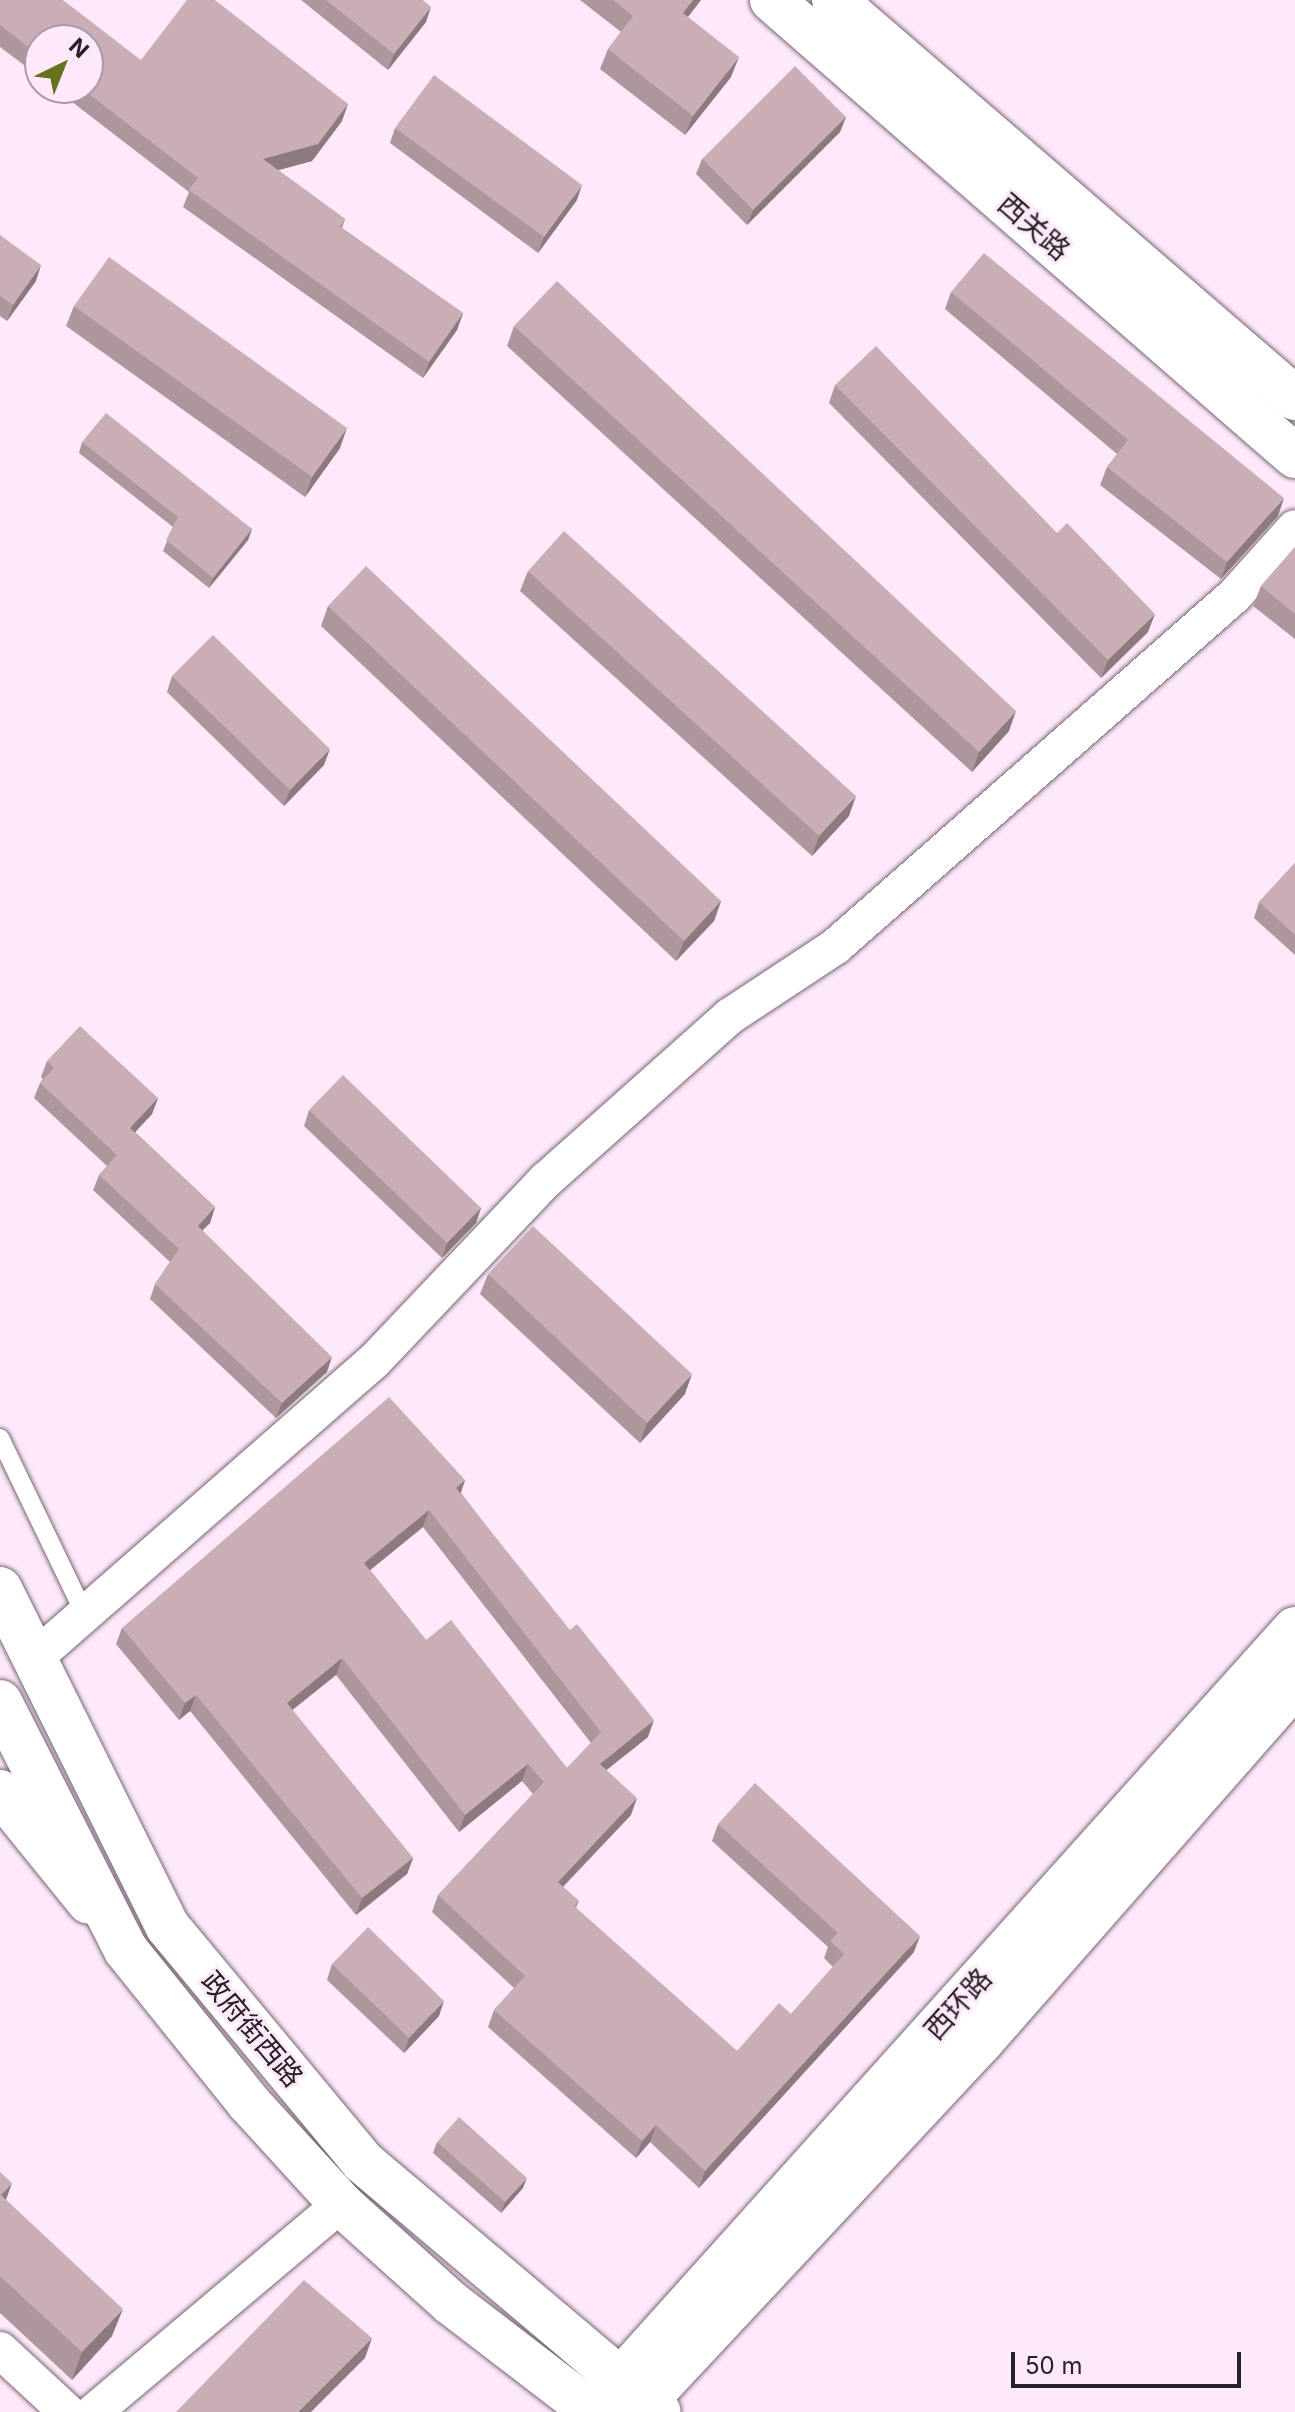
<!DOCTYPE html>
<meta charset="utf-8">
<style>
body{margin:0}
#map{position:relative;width:1295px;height:2412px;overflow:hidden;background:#fee9fb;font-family:Inter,"Noto Sans SC",sans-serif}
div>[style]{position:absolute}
.roads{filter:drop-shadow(0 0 2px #766574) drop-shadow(0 0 2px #766574)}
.service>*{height:18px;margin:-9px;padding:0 9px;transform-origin:9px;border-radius:9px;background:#fff}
.minor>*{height:36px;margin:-18px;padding:0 18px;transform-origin:18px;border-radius:18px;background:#fff}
.tertiary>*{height:44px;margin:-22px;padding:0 22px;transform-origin:22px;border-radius:22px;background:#fff}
.secondary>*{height:44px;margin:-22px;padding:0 22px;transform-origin:22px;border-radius:22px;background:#fff}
.wall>*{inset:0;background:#ad969c}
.shaded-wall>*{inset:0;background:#8d7a7f}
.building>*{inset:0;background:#c9aeb5}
span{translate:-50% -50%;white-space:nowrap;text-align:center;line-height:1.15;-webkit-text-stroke:6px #fee9fb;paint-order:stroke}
.street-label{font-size:28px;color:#272026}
.north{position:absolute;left:24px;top:24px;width:80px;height:80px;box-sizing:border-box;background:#fee9fb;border:2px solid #a899a6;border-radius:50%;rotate:43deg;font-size:22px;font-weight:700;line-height:32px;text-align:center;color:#272026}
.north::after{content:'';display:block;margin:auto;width:28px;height:36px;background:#66721d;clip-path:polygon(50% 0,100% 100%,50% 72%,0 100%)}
.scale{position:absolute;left:1011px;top:2352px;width:230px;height:36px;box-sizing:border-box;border:4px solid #272026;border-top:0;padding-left:10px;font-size:24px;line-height:28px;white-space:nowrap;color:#272026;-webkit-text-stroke:6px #fee9fb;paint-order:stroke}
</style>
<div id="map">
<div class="roads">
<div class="service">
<div style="left:0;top:1438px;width:196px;rotate:64.3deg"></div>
</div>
<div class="minor">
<div style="left:37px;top:1656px;width:448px;rotate:-41.2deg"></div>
<div style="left:374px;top:1361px;width:250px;rotate:-46.5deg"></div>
<div style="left:546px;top:1180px;width:246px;rotate:-41.7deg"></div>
<div style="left:730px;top:1016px;width:127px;rotate:-33.4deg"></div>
<div style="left:836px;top:946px;width:530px;rotate:-41.33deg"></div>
<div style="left:1234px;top:596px;width:91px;rotate:-48.1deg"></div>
<div style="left:0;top:2350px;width:91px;rotate:42.8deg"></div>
<div style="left:94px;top:2412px;width:323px;rotate:-40.1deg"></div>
</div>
<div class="tertiary">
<div style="left:0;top:1792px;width:141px;rotate:51deg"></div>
<div style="left:596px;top:2407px;width:1046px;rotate:-48.06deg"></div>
<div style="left:635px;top:2412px;width:505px;rotate:-46.93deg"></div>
<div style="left:980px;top:2043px;width:478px;rotate:-48.7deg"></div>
</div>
<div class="secondary">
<div style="left:772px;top:0;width:694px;rotate:41.08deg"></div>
<div style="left:834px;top:0;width:609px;rotate:40.81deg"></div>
<div style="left:0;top:1589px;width:377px;rotate:63.6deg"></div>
<div style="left:168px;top:1927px;width:305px;rotate:50.3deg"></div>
<div style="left:363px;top:2162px;width:387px;rotate:40.2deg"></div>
<div style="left:0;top:1702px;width:278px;rotate:63.1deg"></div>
<div style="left:126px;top:1950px;width:195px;rotate:51.2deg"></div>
<div style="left:248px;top:2102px;width:138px;rotate:47.6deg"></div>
<div style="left:341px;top:2204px;width:148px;rotate:42deg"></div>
<div style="left:451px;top:2303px;width:179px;rotate:37.5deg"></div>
</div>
</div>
<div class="wall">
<div style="clip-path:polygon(0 0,141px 60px,342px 121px,312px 161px,278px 170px,345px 219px,342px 228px,463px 313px,457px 330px,423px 378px,183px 207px,189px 192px,54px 88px,88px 88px,40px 40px,40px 77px,0 47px)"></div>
<div style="clip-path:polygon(301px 0,423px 0,426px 22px,388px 70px)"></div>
<div style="clip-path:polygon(580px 0,701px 0,688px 17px,731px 77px,685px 135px,600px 69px,608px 49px,621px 32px)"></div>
<div style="clip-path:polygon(846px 117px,840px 132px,747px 225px,696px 174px,702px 159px)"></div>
<div style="clip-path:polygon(395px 128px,577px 200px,538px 253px,390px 143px)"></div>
<div style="clip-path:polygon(0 235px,36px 281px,7px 321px,0 316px)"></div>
<div style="clip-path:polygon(951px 292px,1278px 516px,1221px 579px,1100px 485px,1107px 467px,1117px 454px,945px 309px)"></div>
<div style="clip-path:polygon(74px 306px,340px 448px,305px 497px,66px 326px)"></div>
<div style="clip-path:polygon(514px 326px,1009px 731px,972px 772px,507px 346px)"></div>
<div style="clip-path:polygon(835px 385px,1148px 632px,1101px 678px,829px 403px)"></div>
<div style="clip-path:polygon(82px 442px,252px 529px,248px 540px,209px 588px,163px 551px,173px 527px,79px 453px)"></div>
<div style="clip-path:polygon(1295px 547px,1295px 639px,1253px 606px,1261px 586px)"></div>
<div style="clip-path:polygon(528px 571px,849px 816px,812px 856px,520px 591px)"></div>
<div style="clip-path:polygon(328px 606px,721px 901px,714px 921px,676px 961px,321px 626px)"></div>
<div style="clip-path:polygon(172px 676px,324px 765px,284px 806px,167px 692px)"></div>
<div style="clip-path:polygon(1295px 863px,1295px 955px,1254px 918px,1259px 902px)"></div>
<div style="clip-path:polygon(47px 1061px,158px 1098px,152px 1114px,135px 1132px,215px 1207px,210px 1223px,202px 1230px,327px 1372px,276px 1418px,150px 1299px,155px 1284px,170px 1262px,93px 1190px,99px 1175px,107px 1166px,34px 1098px,40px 1083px,43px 1079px,41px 1077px)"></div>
<div style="clip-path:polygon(309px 1110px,481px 1208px,476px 1223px,442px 1258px,304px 1126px)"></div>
<div style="clip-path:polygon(488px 1274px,685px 1394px,640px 1443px,480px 1294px)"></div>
<div style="clip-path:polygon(evenodd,465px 1480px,461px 1493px,648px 1737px,606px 1770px,631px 1815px,563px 1887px,579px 1901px,576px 1908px,737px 2051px,791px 2014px,833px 1967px,824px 1958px,828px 1947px,712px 1841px,718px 1824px,914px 1952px,699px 2188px,650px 2142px,636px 2158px,488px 2027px,494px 2010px,514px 1988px,432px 1912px,438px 1895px,533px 1794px,522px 1781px,459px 1832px,336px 1675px,292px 1710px,413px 1858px,407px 1874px,356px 1915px,190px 1711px,179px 1720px,116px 1644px,122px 1628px,465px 1480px,423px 1527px,591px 1743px,567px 1768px,426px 1640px,370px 1570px,423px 1527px)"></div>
<div style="clip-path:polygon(332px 1964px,439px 2016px,404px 2053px,327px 1980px)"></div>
<div style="clip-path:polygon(437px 2142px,523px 2188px,501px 2213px,433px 2153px)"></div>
<div style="clip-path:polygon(0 2172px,6px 2200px,112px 2336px,72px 2380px,0 2313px)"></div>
</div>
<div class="shaded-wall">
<div style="clip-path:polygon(693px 0,701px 0,675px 33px,683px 13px)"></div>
<div style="clip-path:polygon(431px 7px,426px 22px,388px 70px,394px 54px)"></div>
<div style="clip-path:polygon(739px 57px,731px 77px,685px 135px,693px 116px)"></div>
<div style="clip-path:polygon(348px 104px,342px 121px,312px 161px,257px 176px,263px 159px)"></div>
<div style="clip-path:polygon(846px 117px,840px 132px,747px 225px,753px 210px)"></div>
<div style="clip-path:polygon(582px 185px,577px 200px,538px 253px,544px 237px)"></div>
<div style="clip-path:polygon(41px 265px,36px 281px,7px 321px,13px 305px)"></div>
<div style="clip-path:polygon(463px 313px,457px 330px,423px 378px,429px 362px)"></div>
<div style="clip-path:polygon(347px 428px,340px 448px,305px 497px,312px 477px)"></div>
<div style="clip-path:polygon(1284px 498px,1278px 516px,1221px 579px,1227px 562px)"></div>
<div style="clip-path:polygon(252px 529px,248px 540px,209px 588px,213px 578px)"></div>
<div style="clip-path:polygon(1155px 614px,1148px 632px,1101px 678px,1108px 660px)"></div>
<div style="clip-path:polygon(1016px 711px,1009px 731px,972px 772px,979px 752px)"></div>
<div style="clip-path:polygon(330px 749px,324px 765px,284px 806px,290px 790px)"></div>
<div style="clip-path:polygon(856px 796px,849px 816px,812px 856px,819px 836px)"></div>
<div style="clip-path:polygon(721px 901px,714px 921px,676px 961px,684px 941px)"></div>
<div style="clip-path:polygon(158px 1098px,152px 1114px,125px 1143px,130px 1128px)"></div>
<div style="clip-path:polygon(215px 1207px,210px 1223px,192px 1241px,198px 1226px)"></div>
<div style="clip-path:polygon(481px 1208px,476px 1223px,442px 1258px,447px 1243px)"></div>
<div style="clip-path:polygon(332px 1357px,327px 1372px,276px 1418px,282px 1403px)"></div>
<div style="clip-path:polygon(692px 1374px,685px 1394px,640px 1443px,647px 1423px)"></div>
<div style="clip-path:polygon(465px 1480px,459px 1497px,456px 1488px)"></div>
<div style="clip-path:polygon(429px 1510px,423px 1527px,358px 1580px,364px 1563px)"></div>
<div style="clip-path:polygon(342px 1658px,336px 1675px,280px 1720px,287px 1703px)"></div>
<div style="clip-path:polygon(196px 1695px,190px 1711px,179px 1720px,185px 1703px)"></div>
<div style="clip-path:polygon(654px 1720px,648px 1737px,593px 1781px,600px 1764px)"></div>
<div style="clip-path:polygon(528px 1764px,522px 1781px,459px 1832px,465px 1815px)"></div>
<div style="clip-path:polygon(637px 1798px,631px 1815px,551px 1899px,558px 1882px)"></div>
<div style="clip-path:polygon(413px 1858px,407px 1874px,356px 1915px,362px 1898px)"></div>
<div style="clip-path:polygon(920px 1936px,914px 1952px,699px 2188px,705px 2171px)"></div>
<div style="clip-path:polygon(444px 2001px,439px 2016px,404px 2053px,409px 2038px)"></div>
<div style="clip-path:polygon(656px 2125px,650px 2142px,636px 2158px,642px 2141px)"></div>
<div style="clip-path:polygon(527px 2178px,523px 2188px,501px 2213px,505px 2202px)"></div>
<div style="clip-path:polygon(12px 2183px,2px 2211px,0 2196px)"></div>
<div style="clip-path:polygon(123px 2309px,112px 2336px,72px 2380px,82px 2352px)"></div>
<div style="clip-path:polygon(372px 2338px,365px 2358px,311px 2412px,298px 2412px)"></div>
</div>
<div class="building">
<div style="clip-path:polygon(0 0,63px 0,141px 60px,187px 0,215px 0,348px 104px,318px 144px,263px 159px,345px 219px,340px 227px,463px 313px,429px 362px,189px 190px,198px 178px,81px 88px,88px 88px,88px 40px,40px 40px,40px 56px,0 25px)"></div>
<div style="clip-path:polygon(326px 0,423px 0,431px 7px,394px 54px)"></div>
<div style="clip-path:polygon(613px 0,693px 0,683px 13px,739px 57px,693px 116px,608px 49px,633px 16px)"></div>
<div style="clip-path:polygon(795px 66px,846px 117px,753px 210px,702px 159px)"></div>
<div style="clip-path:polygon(434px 75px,582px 185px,544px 237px,395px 128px)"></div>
<div style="clip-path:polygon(0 235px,41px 265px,13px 305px,0 296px)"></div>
<div style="clip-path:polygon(984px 253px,1284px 498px,1227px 562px,1107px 467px,1128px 440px,951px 292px)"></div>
<div style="clip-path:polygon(109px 257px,347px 428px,312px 477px,74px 306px)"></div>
<div style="clip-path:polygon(557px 281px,1016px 711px,979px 752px,514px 326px)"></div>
<div style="clip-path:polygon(876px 346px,1057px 533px,1067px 523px,1155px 614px,1108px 660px,835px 385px)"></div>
<div style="clip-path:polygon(106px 413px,252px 529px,213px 578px,166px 540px,178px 517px,82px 442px)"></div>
<div style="clip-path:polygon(564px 531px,856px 796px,819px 836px,528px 571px)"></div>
<div style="clip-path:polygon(1295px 547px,1295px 614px,1261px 586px)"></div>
<div style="clip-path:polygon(366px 566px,721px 901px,684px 941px,328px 606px)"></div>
<div style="clip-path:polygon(213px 635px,330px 749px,290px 790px,172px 676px)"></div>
<div style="clip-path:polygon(1295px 863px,1295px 935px,1259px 902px)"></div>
<div style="clip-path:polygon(80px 1026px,158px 1098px,130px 1128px,215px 1207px,198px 1226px,332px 1357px,282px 1403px,155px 1284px,179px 1249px,99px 1175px,117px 1155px,40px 1083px,54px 1068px,47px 1061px)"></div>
<div style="clip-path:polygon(343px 1075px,481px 1208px,447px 1243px,309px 1110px)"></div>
<div style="clip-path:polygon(533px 1226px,692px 1374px,647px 1423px,488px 1274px)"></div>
<div style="clip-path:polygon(evenodd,389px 1397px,465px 1480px,456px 1488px,570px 1630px,577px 1624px,654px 1720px,600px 1764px,637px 1798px,558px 1882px,579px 1901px,574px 1906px,737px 2051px,779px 2003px,791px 2014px,844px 1954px,830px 1941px,838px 1933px,718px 1824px,755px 1783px,920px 1936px,705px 2171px,656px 2125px,642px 2141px,494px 2010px,525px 1976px,438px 1895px,544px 1782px,528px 1764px,465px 1815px,342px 1658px,287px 1703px,413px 1858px,362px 1898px,196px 1695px,185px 1703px,122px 1628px,389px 1397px,429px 1510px,601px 1732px,567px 1768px,451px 1620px,426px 1640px,364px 1563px,429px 1510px)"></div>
<div style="clip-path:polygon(368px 1927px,444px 2001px,409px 2038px,332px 1964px)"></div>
<div style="clip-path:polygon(459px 2117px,527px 2178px,505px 2202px,437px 2142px)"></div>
<div style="clip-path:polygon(0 2172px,12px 2183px,1px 2195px,123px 2309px,82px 2352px,0 2276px)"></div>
<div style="clip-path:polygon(304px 2280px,372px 2338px,298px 2412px,176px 2412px)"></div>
</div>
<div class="street-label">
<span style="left:1034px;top:227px;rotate:41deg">西关路</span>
<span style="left:958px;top:2004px;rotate:-48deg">西环路</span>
<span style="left:252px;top:2029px;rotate:50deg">政府街西路</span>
</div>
<div class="north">N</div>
<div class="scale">50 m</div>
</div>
